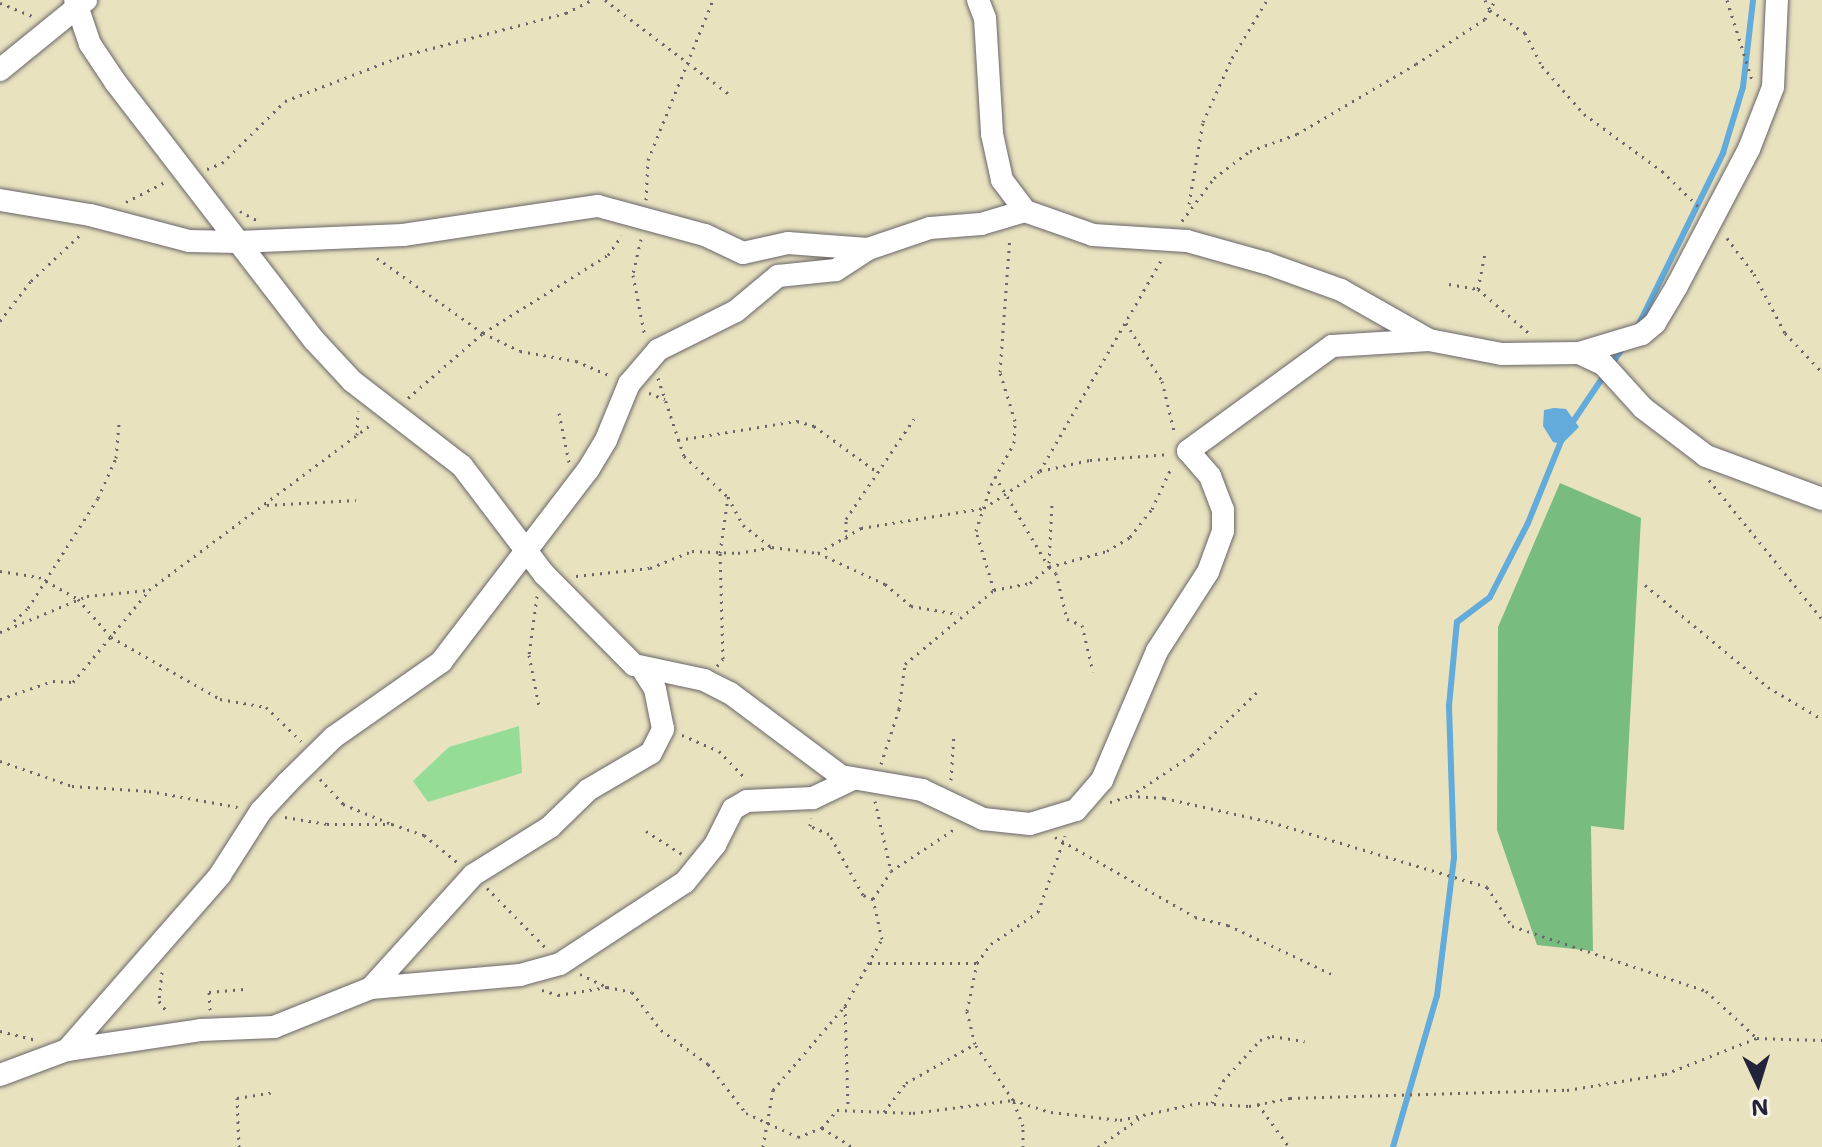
<!DOCTYPE html>
<style>
body{margin:0}
#map{position:relative;width:1822px;height:1147px;overflow:hidden;background:#e9e2bf;font-family:"Shantell Sans",sans-serif}
div>[style]{position:absolute}
.green>*{inset:0;background:#95dd97}
.forest>*{inset:0;background:#78bc80}
.water>*{inset:0;background:#62abda}
.stream>*{height:6px;margin:-3px;padding:0 3px;transform-origin:3px;border-radius:3px;background:#62abda}
.path>*{height:3px;margin-top:-1.5px;transform-origin:0;background:repeating-linear-gradient(90deg,#686569 0 2px,transparent 0 8px)}
.roads{filter:drop-shadow(0 0 2px #686569) drop-shadow(0 0 2px #686569)}
.street>*{height:22px;margin:-11px;padding:0 11px;transform-origin:11px;border-radius:11px;background:#fff}
span{translate:-50% -50%;white-space:nowrap;text-align:center;line-height:1.15;-webkit-text-stroke:6px #f7f3e8;paint-order:stroke}
.north{position:absolute;left:1718px;top:1043px;width:80px;height:80px;-webkit-text-stroke:6px #f7f3e8;paint-order:stroke;rotate:176deg;font-size:22px;font-weight:700;line-height:32px;text-align:center;color:#22223b}
.north::after{content:'';display:block;margin:auto;width:28px;height:36px;background:#22223b;clip-path:polygon(50% 0,100% 100%,50% 72%,0 100%)}
</style>
<div id="map">
<div class="green">
<div style="clip-path:polygon(519px 726px,522px 773px,428px 802px,413px 781px,449px 747px)"></div>
</div>
<div class="forest">
<div style="clip-path:polygon(1560px 483px,1641px 518px,1624px 830px,1591px 826px,1593px 951px,1537px 945px,1497px 830px,1498px 627px)"></div>
</div>
<div class="water">
<div style="clip-path:polygon(1554px 408px,1566px 409px,1579px 427px,1562px 444px,1553px 442px,1543px 426px,1544px 410px)"></div>
</div>
<div class="stream">
<div style="left:1639px;top:324px;width:191px;rotate:-63.8deg"></div>
<div style="left:1723px;top:153px;width:69px;rotate:-73.1deg"></div>
<div style="left:1743px;top:87px;width:88px;rotate:-83.4deg"></div>
<div style="left:1570px;top:426px;width:97px;rotate:-56deg"></div>
<div style="left:1393px;top:1147px;width:157px;rotate:-73.8deg"></div>
<div style="left:1437px;top:996px;width:140px;rotate:-83deg"></div>
<div style="left:1454px;top:857px;width:151px;rotate:-91.9deg"></div>
<div style="left:1449px;top:706px;width:84px;rotate:-84.6deg"></div>
<div style="left:1457px;top:622px;width:41px;rotate:-37.1deg"></div>
<div style="left:1490px;top:597px;width:83px;rotate:-62.8deg"></div>
<div style="left:1528px;top:523px;width:91px;rotate:-68deg"></div>
</div>
<div class="path">
<div style="left:605px;top:0;width:156px;rotate:37.2deg"></div>
<div style="left:1485px;top:0;width:11px;rotate:63deg"></div>
<div style="left:1490px;top:10px;width:42px;rotate:33.3deg"></div>
<div style="left:1525px;top:33px;width:37px;rotate:63deg"></div>
<div style="left:1542px;top:66px;width:64px;rotate:48.8deg"></div>
<div style="left:1584px;top:114px;width:97px;rotate:36.2deg"></div>
<div style="left:1662px;top:171px;width:50px;rotate:44.2deg"></div>
<div style="left:1727px;top:0;width:84px;rotate:72.6deg"></div>
<div style="left:0;top:3px;width:37px;rotate:22deg"></div>
<div style="left:207px;top:169px;width:16px;rotate:-22deg"></div>
<div style="left:222px;top:163px;width:88px;rotate:-44.5deg"></div>
<div style="left:285px;top:101px;width:125px;rotate:-21deg"></div>
<div style="left:402px;top:56px;width:170px;rotate:-14.7deg"></div>
<div style="left:566px;top:13px;width:29px;rotate:-27deg"></div>
<div style="left:646px;top:200px;width:40px;rotate:-87.1deg"></div>
<div style="left:648px;top:160px;width:173px;rotate:-67.9deg"></div>
<div style="left:126px;top:202px;width:44px;rotate:-27.1deg"></div>
<div style="left:1189px;top:204px;width:83px;rotate:-80.3deg"></div>
<div style="left:1203px;top:122px;width:70px;rotate:-65.6deg"></div>
<div style="left:1232px;top:58px;width:68px;rotate:-58.9deg"></div>
<div style="left:240px;top:211px;width:21px;rotate:29deg"></div>
<div style="left:1182px;top:221px;width:54px;rotate:-53.3deg"></div>
<div style="left:1214px;top:178px;width:45px;rotate:-36.9deg"></div>
<div style="left:1250px;top:151px;width:50px;rotate:-19.9deg"></div>
<div style="left:1297px;top:134px;width:138px;rotate:-30.5deg"></div>
<div style="left:1416px;top:64px;width:82px;rotate:-33.1deg"></div>
<div style="left:1485px;top:19px;width:21px;rotate:-62deg"></div>
<div style="left:1727px;top:238px;width:45px;rotate:53.1deg"></div>
<div style="left:1754px;top:274px;width:67px;rotate:62.3deg"></div>
<div style="left:1785px;top:333px;width:54px;rotate:46.5deg"></div>
<div style="left:641px;top:239px;width:37px;rotate:103deg"></div>
<div style="left:633px;top:275px;width:63px;rotate:79deg"></div>
<div style="left:377px;top:258px;width:130px;rotate:35.3deg"></div>
<div style="left:483px;top:333px;width:41px;rotate:25.9deg"></div>
<div style="left:520px;top:351px;width:57px;rotate:10.1deg"></div>
<div style="left:576px;top:361px;width:36px;rotate:23deg"></div>
<div style="left:1449px;top:284px;width:29px;rotate:10deg"></div>
<div style="left:1478px;top:289px;width:67px;rotate:40.8deg"></div>
<div style="left:1478px;top:289px;width:38px;rotate:-79deg"></div>
<div style="left:0;top:321px;width:51px;rotate:-52.2deg"></div>
<div style="left:31px;top:281px;width:69px;rotate:-43.2deg"></div>
<div style="left:1126px;top:323px;width:68px;rotate:58.2deg"></div>
<div style="left:1162px;top:381px;width:56px;rotate:76.5deg"></div>
<div style="left:658px;top:378px;width:82px;rotate:71.6deg"></div>
<div style="left:684px;top:456px;width:60px;rotate:43deg"></div>
<div style="left:728px;top:497px;width:32px;rotate:62deg"></div>
<div style="left:743px;top:525px;width:34px;rotate:38deg"></div>
<div style="left:649px;top:393px;width:17px;rotate:21deg"></div>
<div style="left:408px;top:398px;width:99px;rotate:-40.9deg"></div>
<div style="left:483px;top:333px;width:147px;rotate:-32deg"></div>
<div style="left:608px;top:255px;width:24px;rotate:-55deg"></div>
<div style="left:559px;top:413px;width:50px;rotate:78.5deg"></div>
<div style="left:357px;top:435px;width:24px;rotate:-88deg"></div>
<div style="left:678px;top:440px;width:121px;rotate:-9.1deg"></div>
<div style="left:797px;top:421px;width:18px;rotate:16deg"></div>
<div style="left:814px;top:426px;width:77px;rotate:36deg"></div>
<div style="left:1040px;top:471px;width:245px;rotate:-60.1deg"></div>
<div style="left:995px;top:476px;width:106px;rotate:59.3deg"></div>
<div style="left:1049px;top:567px;width:60px;rotate:-15.4deg"></div>
<div style="left:1107px;top:551px;width:27px;rotate:-31deg"></div>
<div style="left:1130px;top:537px;width:36px;rotate:-52deg"></div>
<div style="left:1152px;top:509px;width:47px;rotate:-65.1deg"></div>
<div style="left:1709px;top:480px;width:179px;rotate:50.9deg"></div>
<div style="left:267px;top:505px;width:89px;rotate:-3.2deg"></div>
<div style="left:846px;top:539px;width:20px;rotate:-90deg"></div>
<div style="left:846px;top:519px;width:121px;rotate:-55.8deg"></div>
<div style="left:818px;top:553px;width:74px;rotate:24.8deg"></div>
<div style="left:885px;top:584px;width:34px;rotate:40deg"></div>
<div style="left:911px;top:606px;width:48px;rotate:9.7deg"></div>
<div style="left:1049px;top:563px;width:60px;rotate:-87.1deg"></div>
<div style="left:0;top:571px;width:39px;rotate:9deg"></div>
<div style="left:39px;top:577px;width:45px;rotate:29.4deg"></div>
<div style="left:78px;top:599px;width:50px;rotate:49deg"></div>
<div style="left:111px;top:637px;width:125px;rotate:29.6deg"></div>
<div style="left:220px;top:699px;width:47px;rotate:9.9deg"></div>
<div style="left:266px;top:707px;width:49px;rotate:44.2deg"></div>
<div style="left:576px;top:576px;width:74px;rotate:-6.2deg"></div>
<div style="left:650px;top:568px;width:45px;rotate:-22deg"></div>
<div style="left:692px;top:551px;width:46px;rotate:2.5deg"></div>
<div style="left:738px;top:553px;width:35px;rotate:-10deg"></div>
<div style="left:772px;top:547px;width:46px;rotate:7.4deg"></div>
<div style="left:818px;top:553px;width:50px;rotate:-30.2deg"></div>
<div style="left:861px;top:528px;width:125px;rotate:-9.2deg"></div>
<div style="left:984px;top:508px;width:67px;rotate:-33.5deg"></div>
<div style="left:1040px;top:471px;width:51px;rotate:-12.4deg"></div>
<div style="left:1090px;top:460px;width:80px;rotate:-4.3deg"></div>
<div style="left:1645px;top:585px;width:160px;rotate:39.7deg"></div>
<div style="left:1768px;top:687px;width:63px;rotate:30.7deg"></div>
<div style="left:994px;top:590px;width:62px;rotate:-107deg"></div>
<div style="left:976px;top:531px;width:48px;rotate:-71.9deg"></div>
<div style="left:991px;top:485px;width:48px;rotate:-61.3deg"></div>
<div style="left:1014px;top:443px;width:22px;rotate:-87deg"></div>
<div style="left:1015px;top:421px;width:51px;rotate:-107deg"></div>
<div style="left:1000px;top:372px;width:135px;rotate:-85.8deg"></div>
<div style="left:537px;top:596px;width:60px;rotate:97.7deg"></div>
<div style="left:529px;top:655px;width:52px;rotate:78.9deg"></div>
<div style="left:14px;top:621px;width:19px;rotate:-43deg"></div>
<div style="left:28px;top:608px;width:130px;rotate:-57.5deg"></div>
<div style="left:98px;top:498px;width:44px;rotate:-65.8deg"></div>
<div style="left:116px;top:458px;width:36px;rotate:-85deg"></div>
<div style="left:0;top:632px;width:94px;rotate:-22.5deg"></div>
<div style="left:87px;top:596px;width:62px;rotate:-5.5deg"></div>
<div style="left:149px;top:590px;width:278px;rotate:-36.7deg"></div>
<div style="left:717px;top:666px;width:9px;rotate:-49deg"></div>
<div style="left:723px;top:659px;width:106px;rotate:-91.6deg"></div>
<div style="left:720px;top:553px;width:57px;rotate:-81.9deg"></div>
<div style="left:0;top:699px;width:56px;rotate:-18.8deg"></div>
<div style="left:53px;top:681px;width:20px;rotate:3deg"></div>
<div style="left:73px;top:682px;width:116px;rotate:-50.3deg"></div>
<div style="left:682px;top:735px;width:40px;rotate:23.4deg"></div>
<div style="left:719px;top:751px;width:40px;rotate:46deg"></div>
<div style="left:0;top:761px;width:76px;rotate:19.1deg"></div>
<div style="left:72px;top:786px;width:77px;rotate:3.7deg"></div>
<div style="left:149px;top:791px;width:90px;rotate:10.2deg"></div>
<div style="left:881px;top:764px;width:58px;rotate:-71.9deg"></div>
<div style="left:899px;top:709px;width:45px;rotate:-82.4deg"></div>
<div style="left:905px;top:664px;width:116px;rotate:-39.7deg"></div>
<div style="left:994px;top:590px;width:37px;rotate:-11deg"></div>
<div style="left:1030px;top:583px;width:25px;rotate:-40deg"></div>
<div style="left:1049px;top:567px;width:9px;rotate:41deg"></div>
<div style="left:1056px;top:573px;width:47px;rotate:76.6deg"></div>
<div style="left:1067px;top:619px;width:16px;rotate:22deg"></div>
<div style="left:1082px;top:625px;width:48px;rotate:76.8deg"></div>
<div style="left:320px;top:779px;width:34px;rotate:47deg"></div>
<div style="left:343px;top:804px;width:50px;rotate:22.4deg"></div>
<div style="left:951px;top:780px;width:47px;rotate:-86.3deg"></div>
<div style="left:1130px;top:796px;width:74px;rotate:-33.5deg"></div>
<div style="left:1192px;top:755px;width:92px;rotate:-44.1deg"></div>
<div style="left:875px;top:801px;width:72px;rotate:77.1deg"></div>
<div style="left:1110px;top:802px;width:21px;rotate:-17deg"></div>
<div style="left:1130px;top:796px;width:34px;rotate:3deg"></div>
<div style="left:1164px;top:798px;width:110px;rotate:12.6deg"></div>
<div style="left:1271px;top:822px;width:226px;rotate:16.7deg"></div>
<div style="left:1487px;top:887px;width:46px;rotate:57.3deg"></div>
<div style="left:1512px;top:926px;width:205px;rotate:18.5deg"></div>
<div style="left:1706px;top:991px;width:69px;rotate:42.7deg"></div>
<div style="left:285px;top:817px;width:43px;rotate:9.5deg"></div>
<div style="left:327px;top:824px;width:65px"></div>
<div style="left:392px;top:824px;width:34px;rotate:19deg"></div>
<div style="left:424px;top:835px;width:43px;rotate:39.3deg"></div>
<div style="left:646px;top:831px;width:43px;rotate:32.6deg"></div>
<div style="left:1055px;top:837px;width:161px;rotate:29.7deg"></div>
<div style="left:1195px;top:917px;width:34px;rotate:14deg"></div>
<div style="left:1228px;top:925px;width:117px;rotate:25.3deg"></div>
<div style="left:487px;top:888px;width:84px;rotate:45.5deg"></div>
<div style="left:873px;top:899px;width:33px;rotate:-57deg"></div>
<div style="left:891px;top:871px;width:78px;rotate:-33.5deg"></div>
<div style="left:870px;top:963px;width:107px"></div>
<div style="left:162px;top:972px;width:29px;rotate:96deg"></div>
<div style="left:159px;top:1001px;width:15px;rotate:53deg"></div>
<div style="left:580px;top:974px;width:30px;rotate:26deg"></div>
<div style="left:542px;top:990px;width:17px;rotate:17deg"></div>
<div style="left:558px;top:995px;width:50px;rotate:-9.3deg"></div>
<div style="left:607px;top:987px;width:25px;rotate:11deg"></div>
<div style="left:632px;top:992px;width:48px;rotate:52.7deg"></div>
<div style="left:661px;top:1030px;width:58px;rotate:35.9deg"></div>
<div style="left:708px;top:1064px;width:62px;rotate:52.2deg"></div>
<div style="left:746px;top:1113px;width:57px;rotate:24.8deg"></div>
<div style="left:798px;top:1137px;width:26px;rotate:-21deg"></div>
<div style="left:822px;top:1128px;width:23px;rotate:-50deg"></div>
<div style="left:837px;top:1110px;width:76px;rotate:2.3deg"></div>
<div style="left:913px;top:1113px;width:101px;rotate:-7.4deg"></div>
<div style="left:845px;top:1006px;width:103px;rotate:88.3deg"></div>
<div style="left:210px;top:1010px;width:18px;rotate:-93deg"></div>
<div style="left:209px;top:992px;width:38px;rotate:-5deg"></div>
<div style="left:0;top:1031px;width:36px;rotate:14deg"></div>
<div style="left:1013px;top:1100px;width:68px;rotate:-124.2deg"></div>
<div style="left:975px;top:1044px;width:34px;rotate:-104deg"></div>
<div style="left:967px;top:1011px;width:49px;rotate:-78.2deg"></div>
<div style="left:977px;top:963px;width:24px;rotate:-54deg"></div>
<div style="left:991px;top:944px;width:57px;rotate:-34.2deg"></div>
<div style="left:1038px;top:912px;width:81px;rotate:-70.4deg"></div>
<div style="left:1212px;top:1103px;width:25px;rotate:-63deg"></div>
<div style="left:1223px;top:1081px;width:55px;rotate:-47.9deg"></div>
<div style="left:1260px;top:1040px;width:13px;rotate:-18deg"></div>
<div style="left:1272px;top:1036px;width:33px;rotate:9deg"></div>
<div style="left:1258px;top:1104px;width:53px;rotate:54.2deg"></div>
<div style="left:884px;top:1112px;width:36px;rotate:-53deg"></div>
<div style="left:906px;top:1083px;width:79px;rotate:-29.5deg"></div>
<div style="left:822px;top:1128px;width:36px;rotate:32deg"></div>
<div style="left:239px;top:1147px;width:49px;rotate:-92.3deg"></div>
<div style="left:237px;top:1098px;width:36px;rotate:-9deg"></div>
<div style="left:763px;top:1147px;width:58px;rotate:-80deg"></div>
<div style="left:773px;top:1090px;width:111px;rotate:-49.4deg"></div>
<div style="left:845px;top:1006px;width:77px;rotate:-61.1deg"></div>
<div style="left:882px;top:939px;width:41px;rotate:-102.7deg"></div>
<div style="left:873px;top:899px;width:11px;rotate:-158deg"></div>
<div style="left:863px;top:895px;width:70px;rotate:-119.1deg"></div>
<div style="left:829px;top:834px;width:21px;rotate:-157deg"></div>
<div style="left:810px;top:826px;width:8px;rotate:-83deg"></div>
<div style="left:1023px;top:1147px;width:21px;rotate:-90deg"></div>
<div style="left:1023px;top:1126px;width:28px;rotate:-111deg"></div>
<div style="left:1013px;top:1100px;width:40px;rotate:18deg"></div>
<div style="left:1051px;top:1112px;width:69px;rotate:6.6deg"></div>
<div style="left:1120px;top:1120px;width:80px;rotate:-12.3deg"></div>
<div style="left:1198px;top:1103px;width:51px;rotate:3.4deg"></div>
<div style="left:1249px;top:1106px;width:42px;rotate:-11deg"></div>
<div style="left:1290px;top:1098px;width:277px;rotate:-1.7deg"></div>
<div style="left:1567px;top:1090px;width:99px;rotate:-9.3deg"></div>
<div style="left:1665px;top:1074px;width:99px;rotate:-21.4deg"></div>
<div style="left:1757px;top:1038px;width:65px;rotate:1.8deg"></div>
<div style="left:1098px;top:1147px;width:52px;rotate:-34.9deg"></div>
</div>
<div class="roads">
<div class="street">
<div style="left:75px;top:0;width:46px;rotate:71.2deg"></div>
<div style="left:90px;top:44px;width:47px;rotate:56.3deg"></div>
<div style="left:116px;top:83px;width:324px;rotate:52.4deg"></div>
<div style="left:314px;top:340px;width:56px;rotate:47.2deg"></div>
<div style="left:352px;top:381px;width:139px;rotate:37.7deg"></div>
<div style="left:462px;top:466px;width:136px;rotate:52.8deg"></div>
<div style="left:544px;top:574px;width:128px;rotate:45.3deg"></div>
<div style="left:634px;top:665px;width:72px;rotate:12.1deg"></div>
<div style="left:704px;top:680px;width:29px;rotate:27deg"></div>
<div style="left:730px;top:693px;width:139px;rotate:36.8deg"></div>
<div style="left:841px;top:776px;width:82px;rotate:9.8deg"></div>
<div style="left:922px;top:790px;width:68px;rotate:25.4deg"></div>
<div style="left:983px;top:819px;width:47px;rotate:6.1deg"></div>
<div style="left:1030px;top:824px;width:48px;rotate:-16.9deg"></div>
<div style="left:1076px;top:810px;width:40px;rotate:-49deg"></div>
<div style="left:1102px;top:780px;width:140px;rotate:-66.9deg"></div>
<div style="left:1157px;top:651px;width:94px;rotate:-57.2deg"></div>
<div style="left:1208px;top:572px;width:44px;rotate:-69.9deg"></div>
<div style="left:1223px;top:531px;width:21px;rotate:-90deg"></div>
<div style="left:1223px;top:510px;width:36px;rotate:-111deg"></div>
<div style="left:1210px;top:476px;width:33px;rotate:-131deg"></div>
<div style="left:1188px;top:451px;width:178px;rotate:-36.1deg"></div>
<div style="left:1332px;top:346px;width:97px;rotate:-3.5deg"></div>
<div style="left:978px;top:0;width:19px;rotate:69deg"></div>
<div style="left:985px;top:18px;width:116px;rotate:86.5deg"></div>
<div style="left:992px;top:134px;width:47px;rotate:77.7deg"></div>
<div style="left:1002px;top:180px;width:39px;rotate:53deg"></div>
<div style="left:1025px;top:211px;width:72px;rotate:19.4deg"></div>
<div style="left:1093px;top:235px;width:94px;rotate:3.7deg"></div>
<div style="left:1187px;top:241px;width:82px;rotate:15.6deg"></div>
<div style="left:1266px;top:263px;width:80px;rotate:19.8deg"></div>
<div style="left:1341px;top:290px;width:101px;rotate:29.6deg"></div>
<div style="left:1429px;top:340px;width:74px;rotate:10.9deg"></div>
<div style="left:1502px;top:354px;width:77px;rotate:-0.7deg"></div>
<div style="left:1579px;top:353px;width:26px;rotate:25deg"></div>
<div style="left:1603px;top:364px;width:59px;rotate:47.7deg"></div>
<div style="left:1643px;top:408px;width:79px;rotate:37.3deg"></div>
<div style="left:1706px;top:456px;width:124px;rotate:20.3deg"></div>
<div style="left:0;top:70px;width:111px;rotate:-39.1deg"></div>
<div style="left:0;top:200px;width:91px;rotate:9.5deg"></div>
<div style="left:90px;top:215px;width:102px;rotate:14.7deg"></div>
<div style="left:189px;top:241px;width:49px;rotate:1.2deg"></div>
<div style="left:238px;top:242px;width:165px;rotate:-2.4deg"></div>
<div style="left:403px;top:235px;width:197px;rotate:-8.5deg"></div>
<div style="left:598px;top:206px;width:111px;rotate:15.2deg"></div>
<div style="left:705px;top:235px;width:42px;rotate:25.3deg"></div>
<div style="left:743px;top:253px;width:46px;rotate:-12.5deg"></div>
<div style="left:788px;top:243px;width:80px;rotate:4.3deg"></div>
<div style="left:868px;top:249px;width:65px;rotate:-18.7deg"></div>
<div style="left:930px;top:228px;width:51px;rotate:-4.5deg"></div>
<div style="left:981px;top:224px;width:46px;rotate:-16.5deg"></div>
<div style="left:1579px;top:353px;width:66px;rotate:-16.8deg"></div>
<div style="left:1642px;top:334px;width:17px;rotate:-40deg"></div>
<div style="left:1655px;top:323px;width:43px;rotate:-59.3deg"></div>
<div style="left:1677px;top:286px;width:155px;rotate:-62.3deg"></div>
<div style="left:1749px;top:149px;width:66px;rotate:-68.8deg"></div>
<div style="left:1773px;top:87px;width:87px;rotate:-87.4deg"></div>
<div style="left:371px;top:988px;width:152px;rotate:-47.9deg"></div>
<div style="left:473px;top:875px;width:91px;rotate:-31.9deg"></div>
<div style="left:550px;top:827px;width:53px;rotate:-44.2deg"></div>
<div style="left:588px;top:790px;width:73px;rotate:-30.4deg"></div>
<div style="left:651px;top:753px;width:27px;rotate:-63deg"></div>
<div style="left:663px;top:729px;width:41px;rotate:-101.3deg"></div>
<div style="left:655px;top:689px;width:25px;rotate:-122deg"></div>
<div style="left:67px;top:1050px;width:232px;rotate:-48.8deg"></div>
<div style="left:220px;top:875px;width:76px;rotate:-57.4deg"></div>
<div style="left:261px;top:811px;width:40px;rotate:-47deg"></div>
<div style="left:288px;top:782px;width:64px;rotate:-44.4deg"></div>
<div style="left:334px;top:737px;width:131px;rotate:-35deg"></div>
<div style="left:441px;top:662px;width:242px;rotate:-52.6deg"></div>
<div style="left:588px;top:470px;width:35px;rotate:-59deg"></div>
<div style="left:606px;top:440px;width:61px;rotate:-67.7deg"></div>
<div style="left:629px;top:384px;width:45px;rotate:-49.5deg"></div>
<div style="left:658px;top:350px;width:87px;rotate:-26.6deg"></div>
<div style="left:736px;top:311px;width:55px;rotate:-39.8deg"></div>
<div style="left:778px;top:276px;width:58px;rotate:-5.9deg"></div>
<div style="left:836px;top:270px;width:38px;rotate:-33deg"></div>
<div style="left:0;top:1075px;width:72px;rotate:-20.5deg"></div>
<div style="left:67px;top:1050px;width:135px;rotate:-8.5deg"></div>
<div style="left:201px;top:1030px;width:73px;rotate:-2.4deg"></div>
<div style="left:274px;top:1027px;width:105px;rotate:-21.9deg"></div>
<div style="left:371px;top:988px;width:150px;rotate:-5deg"></div>
<div style="left:520px;top:975px;width:41px;rotate:-15.4deg"></div>
<div style="left:560px;top:964px;width:149px;rotate:-33.3deg"></div>
<div style="left:685px;top:882px;width:48px;rotate:-51deg"></div>
<div style="left:715px;top:845px;width:40px;rotate:-63.4deg"></div>
<div style="left:733px;top:809px;width:16px;rotate:-30deg"></div>
<div style="left:747px;top:801px;width:66px;rotate:-2.6deg"></div>
<div style="left:813px;top:798px;width:44px;rotate:-25.4deg"></div>
</div>
</div>
<div class="north">N</div>
</div>
